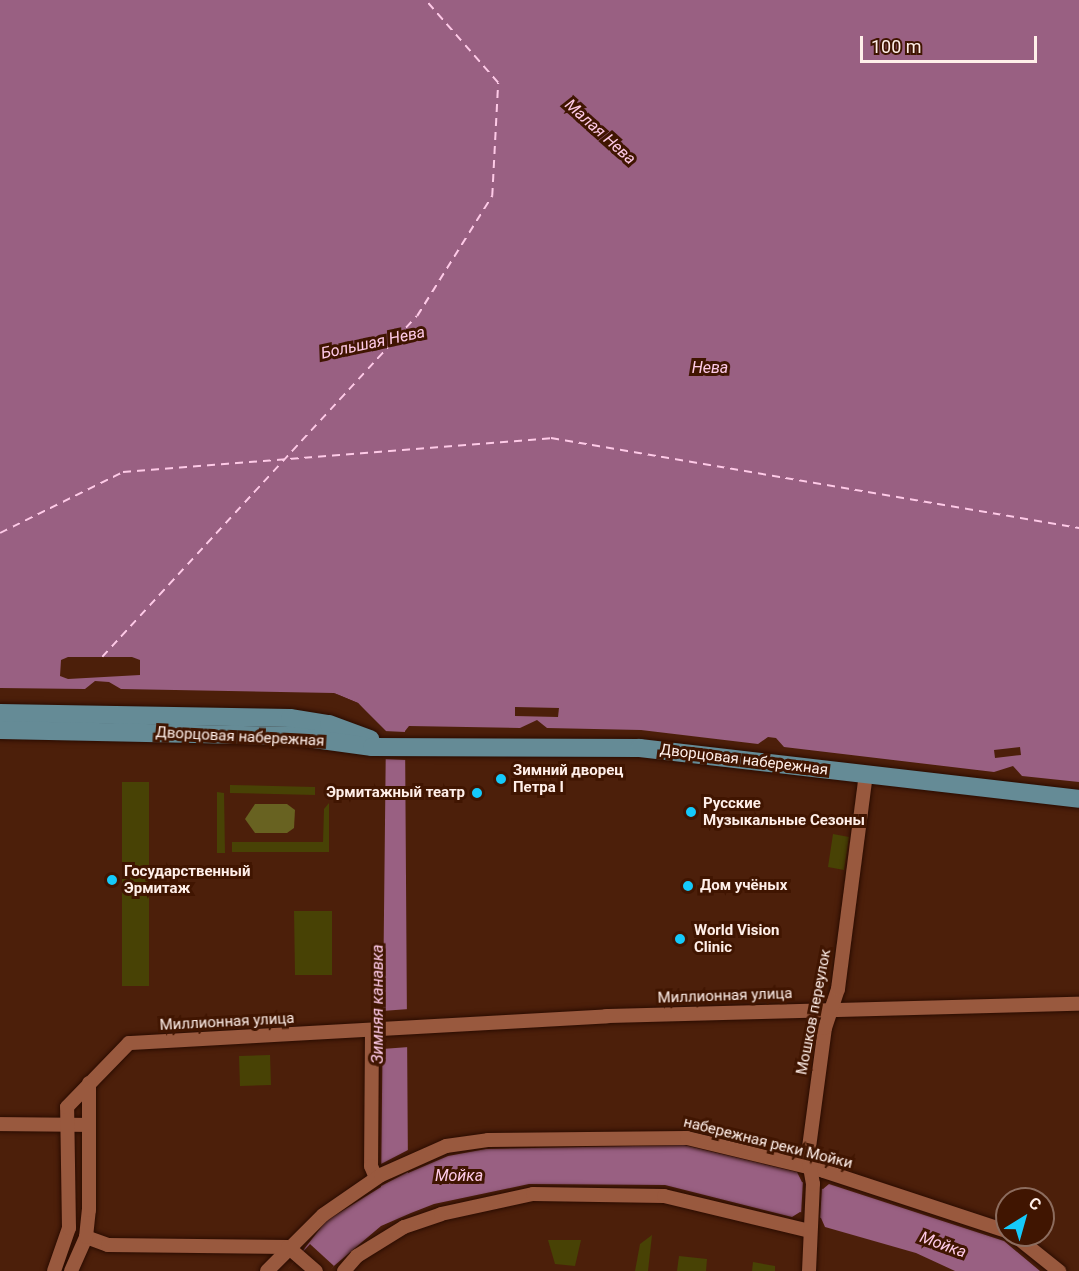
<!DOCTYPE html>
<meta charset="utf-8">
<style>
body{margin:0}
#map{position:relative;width:1079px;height:1271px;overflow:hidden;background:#4c1f0a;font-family:Roboto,sans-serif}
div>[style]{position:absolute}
.green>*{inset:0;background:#484205}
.forest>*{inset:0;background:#686221}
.water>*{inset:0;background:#996082}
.pier>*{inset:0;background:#4c1f0a}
.ferry>*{height:1.5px;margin-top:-0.75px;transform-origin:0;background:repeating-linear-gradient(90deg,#fecae7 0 8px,transparent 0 14px)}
.roads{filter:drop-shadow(0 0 2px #2a0c01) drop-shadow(0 0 2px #2a0c01)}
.minor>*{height:14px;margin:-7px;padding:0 7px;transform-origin:7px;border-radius:7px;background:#99593e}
.major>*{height:18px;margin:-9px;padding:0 9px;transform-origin:9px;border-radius:9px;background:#658b96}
.dots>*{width:16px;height:16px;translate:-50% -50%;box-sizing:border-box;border:3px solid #401501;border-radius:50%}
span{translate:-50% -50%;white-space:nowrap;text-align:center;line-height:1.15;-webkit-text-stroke:6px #401501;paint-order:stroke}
.street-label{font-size:15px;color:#ffefe9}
.poi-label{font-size:15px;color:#ffefe9;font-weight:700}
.left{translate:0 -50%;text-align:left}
.right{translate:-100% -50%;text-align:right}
.water-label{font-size:16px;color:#fecae7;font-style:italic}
.north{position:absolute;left:995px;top:1187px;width:60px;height:60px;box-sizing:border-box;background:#401501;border:2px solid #8c6c5e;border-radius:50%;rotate:37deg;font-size:16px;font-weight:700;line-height:24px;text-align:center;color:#ffefe9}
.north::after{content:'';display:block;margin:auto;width:21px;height:27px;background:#15cafb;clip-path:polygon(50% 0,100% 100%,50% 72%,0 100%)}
.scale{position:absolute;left:860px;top:36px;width:177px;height:27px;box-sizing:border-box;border:3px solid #ffefe9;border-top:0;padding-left:8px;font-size:18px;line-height:21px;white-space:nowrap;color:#ffefe9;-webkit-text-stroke:4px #401501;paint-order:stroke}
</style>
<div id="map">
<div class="green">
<div style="clip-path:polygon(122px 782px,149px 782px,149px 986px,122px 986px)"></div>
<div style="clip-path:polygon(230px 785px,315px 787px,315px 795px,230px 793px)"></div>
<div style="clip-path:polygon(217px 792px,224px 793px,225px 853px,217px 853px)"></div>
<div style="clip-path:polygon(329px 803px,329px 852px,232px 852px,232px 842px,323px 842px,324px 809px)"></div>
<div style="clip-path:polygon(833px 834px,849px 837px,844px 870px,828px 867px)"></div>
<div style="clip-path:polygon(294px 911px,332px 911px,332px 975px,295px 975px)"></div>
<div style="clip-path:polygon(270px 1055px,271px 1085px,240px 1086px,239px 1056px)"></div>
<div style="clip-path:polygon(652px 1235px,648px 1271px,635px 1271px,640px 1244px)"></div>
<div style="clip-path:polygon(548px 1240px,581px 1240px,575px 1266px,555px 1264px)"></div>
<div style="clip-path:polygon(679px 1256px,707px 1259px,706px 1271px,677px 1271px)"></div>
<div style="clip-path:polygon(753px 1262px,775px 1266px,775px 1271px,752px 1271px)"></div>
</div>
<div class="forest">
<div style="clip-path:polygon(255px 804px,287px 804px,295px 810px,294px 828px,287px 833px,255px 833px,245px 819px)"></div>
</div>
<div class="water">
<div style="clip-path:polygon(0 0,1079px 0,1079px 782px,1022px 776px,1013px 766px,994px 772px,784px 747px,776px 738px,768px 737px,758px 744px,641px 730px,547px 728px,537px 720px,520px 728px,409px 726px,405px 731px,408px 1173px,448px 1156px,486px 1149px,684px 1145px,797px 1172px,802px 1182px,823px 1189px,829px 1184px,1004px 1241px,1040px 1271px,955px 1271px,916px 1253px,825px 1227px,821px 1218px,800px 1212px,792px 1217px,665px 1185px,529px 1184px,434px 1204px,411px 1213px,381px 1226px,328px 1271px,287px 1271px,326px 1221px,381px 1187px,386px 731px,358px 703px,334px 693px,121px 689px,109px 682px,95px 681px,85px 689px,0 688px)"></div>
</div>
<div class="pier">
<div style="clip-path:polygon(68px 657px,132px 657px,140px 660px,140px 675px,68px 679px,60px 676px,61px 660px)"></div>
<div style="clip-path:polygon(334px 693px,358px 703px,377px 724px,356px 705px)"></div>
<div style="clip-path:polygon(515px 707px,559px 708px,558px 717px,515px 716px)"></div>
<div style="clip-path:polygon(384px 731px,405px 732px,407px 760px,382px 759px)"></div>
<div style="clip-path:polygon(1020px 747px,1021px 755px,995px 758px,994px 750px)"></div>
<div style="clip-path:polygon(409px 1009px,409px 1047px,382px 1049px,382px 1011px)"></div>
<div style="clip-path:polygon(408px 1150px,408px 1172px,381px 1186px,381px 1164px)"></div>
<div style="clip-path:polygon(803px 1181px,822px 1187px,820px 1220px,801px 1215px)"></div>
<div style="clip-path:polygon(310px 1244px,334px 1266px,329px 1271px,286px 1271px)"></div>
</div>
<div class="ferry">
<div style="left:0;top:533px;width:137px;rotate:-26.4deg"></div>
<div style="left:123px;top:472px;width:429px;rotate:-4.5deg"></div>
<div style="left:551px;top:438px;width:536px;rotate:9.67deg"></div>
<div style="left:102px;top:657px;width:464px;rotate:-47.3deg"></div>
<div style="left:417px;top:316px;width:142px;rotate:-58deg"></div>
<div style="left:492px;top:196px;width:113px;rotate:-87deg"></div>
<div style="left:498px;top:83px;width:111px;rotate:-131.3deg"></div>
</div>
<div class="roads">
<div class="minor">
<div style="left:372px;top:1031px;width:135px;rotate:90.4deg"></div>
<div style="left:371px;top:1166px;width:13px;rotate:67deg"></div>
<div style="left:0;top:1124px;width:89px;rotate:0.6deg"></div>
<div style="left:1014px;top:1235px;width:58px;rotate:38.7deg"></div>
<div style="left:86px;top:1237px;width:23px;rotate:20deg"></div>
<div style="left:108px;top:1245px;width:180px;rotate:0.6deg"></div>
<div style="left:288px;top:1247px;width:37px;rotate:41deg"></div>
<div style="left:54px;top:1271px;width:46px;rotate:-70.8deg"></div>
<div style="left:69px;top:1228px;width:121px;rotate:-90.9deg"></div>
<div style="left:67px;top:1107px;width:89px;rotate:-45.9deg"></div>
<div style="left:129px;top:1043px;width:478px;rotate:-3.2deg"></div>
<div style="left:606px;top:1016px;width:473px;rotate:-1.5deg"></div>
<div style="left:71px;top:1271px;width:37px;rotate:-66deg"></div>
<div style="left:86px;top:1237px;width:27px;rotate:-84deg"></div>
<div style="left:89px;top:1210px;width:127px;rotate:-90deg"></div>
<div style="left:267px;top:1271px;width:79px;rotate:-45deg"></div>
<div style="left:323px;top:1215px;width:70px;rotate:-34.6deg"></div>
<div style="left:381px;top:1175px;width:71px;rotate:-24deg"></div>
<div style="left:446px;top:1146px;width:42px;rotate:-8.1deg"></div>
<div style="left:488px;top:1140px;width:199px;rotate:-0.6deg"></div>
<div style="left:687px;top:1138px;width:141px;rotate:13.5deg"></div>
<div style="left:824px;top:1171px;width:193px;rotate:18.2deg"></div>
<div style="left:344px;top:1271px;width:20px;rotate:-49deg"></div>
<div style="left:357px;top:1256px;width:55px;rotate:-31.7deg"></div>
<div style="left:404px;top:1227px;width:39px;rotate:-19deg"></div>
<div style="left:441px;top:1214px;width:94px;rotate:-12.3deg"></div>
<div style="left:533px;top:1194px;width:131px;rotate:0.9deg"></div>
<div style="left:664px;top:1196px;width:150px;rotate:13.5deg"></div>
<div style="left:809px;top:1271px;width:87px;rotate:-87.4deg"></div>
<div style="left:813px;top:1184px;width:29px;rotate:-100deg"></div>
<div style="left:808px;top:1155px;width:128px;rotate:-82.4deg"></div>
<div style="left:825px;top:1028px;width:41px;rotate:-71.6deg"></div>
<div style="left:838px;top:989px;width:217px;rotate:-82.6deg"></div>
</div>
<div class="major">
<div style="left:0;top:713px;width:290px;rotate:1deg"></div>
<div style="left:290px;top:718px;width:39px;rotate:9deg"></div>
<div style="left:329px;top:724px;width:44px;rotate:20.1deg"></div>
<div style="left:0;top:730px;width:292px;rotate:1.2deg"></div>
<div style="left:292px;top:736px;width:81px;rotate:7.8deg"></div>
<div style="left:372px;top:747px;width:268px;rotate:0.2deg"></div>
<div style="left:640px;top:748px;width:442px;rotate:6.6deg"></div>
</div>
</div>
<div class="dots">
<div style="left:501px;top:779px;background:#15cafb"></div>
<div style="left:477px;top:793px;background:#15cafb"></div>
<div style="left:691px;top:812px;background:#15cafb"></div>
<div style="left:112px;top:880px;background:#15cafb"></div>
<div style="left:688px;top:886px;background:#15cafb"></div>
<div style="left:680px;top:939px;background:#15cafb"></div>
</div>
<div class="street-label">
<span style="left:240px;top:737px;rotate:3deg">Дворцовая набережная</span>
<span style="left:744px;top:760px;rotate:7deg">Дворцовая набережная</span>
<span style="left:725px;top:996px;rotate:-2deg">Миллионная улица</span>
<span style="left:814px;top:1012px;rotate:-79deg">Мошков переулок</span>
<span style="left:227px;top:1022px;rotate:-3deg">Миллионная улица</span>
<span style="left:768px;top:1143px;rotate:14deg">набережная реки Мойки</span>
</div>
<div class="poi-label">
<span class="left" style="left:513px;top:779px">Зимний дворец<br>Петра I</span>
<span class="right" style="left:465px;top:793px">Эрмитажный театр</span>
<span class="left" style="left:703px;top:812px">Русские<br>Музыкальные Сезоны</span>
<span class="left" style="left:124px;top:880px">Государственный<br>Эрмитаж</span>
<span class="left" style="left:700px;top:886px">Дом учёных</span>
<span class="left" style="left:694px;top:939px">World Vision<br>Clinic</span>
</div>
<div class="water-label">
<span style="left:600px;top:132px;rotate:42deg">Малая Нева</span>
<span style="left:373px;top:343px;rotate:-12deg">Большая Нева</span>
<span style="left:710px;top:368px">Нева</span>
<span style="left:378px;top:1004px;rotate:-90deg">Зимняя канавка</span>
<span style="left:459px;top:1176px">Мойка</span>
<span style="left:943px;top:1245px;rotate:20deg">Мойка</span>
</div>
<div class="north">С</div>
<div class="scale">100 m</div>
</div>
